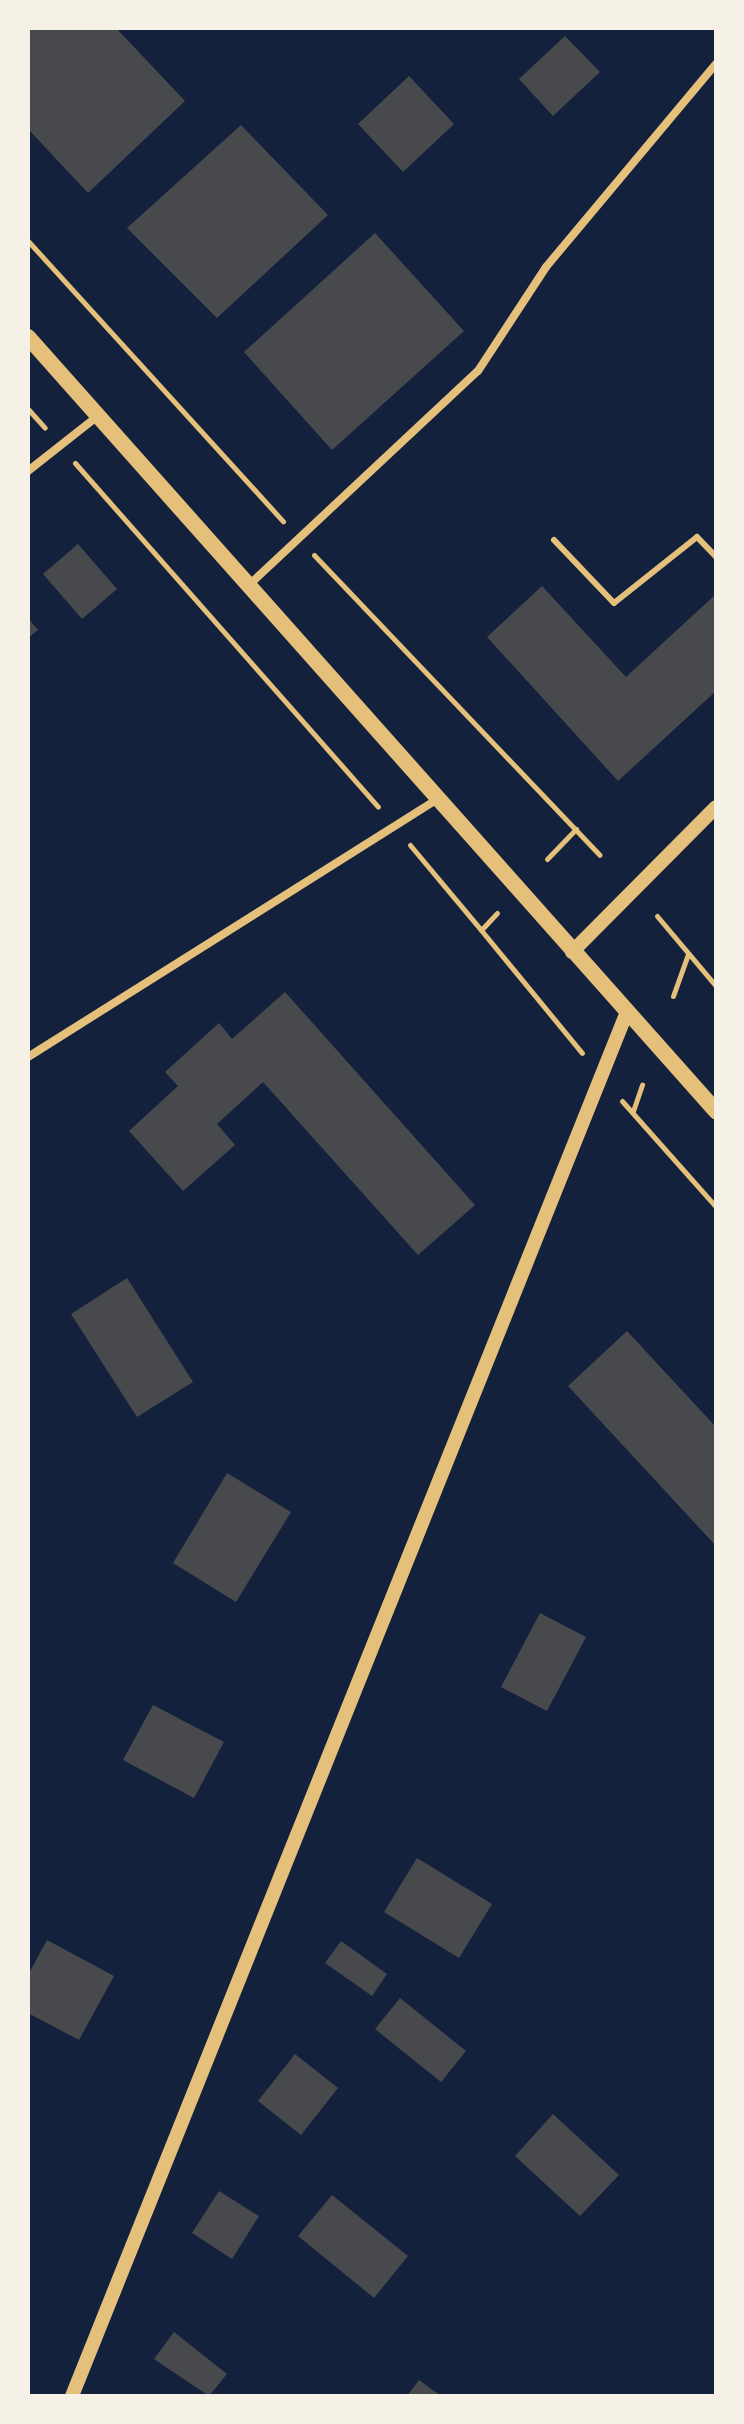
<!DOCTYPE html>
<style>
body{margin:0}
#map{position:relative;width:744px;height:2424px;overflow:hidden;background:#14213d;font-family:Helvetica,sans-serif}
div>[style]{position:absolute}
.building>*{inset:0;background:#48494c}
.path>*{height:5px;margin:-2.5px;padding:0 2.5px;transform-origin:2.5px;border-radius:2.5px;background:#e5c07b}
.service>*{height:6px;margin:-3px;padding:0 3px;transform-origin:3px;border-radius:3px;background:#e5c07b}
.minor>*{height:8px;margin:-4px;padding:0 4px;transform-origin:4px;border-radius:4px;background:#e5c07b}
.tertiary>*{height:14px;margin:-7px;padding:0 7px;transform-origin:7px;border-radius:7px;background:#e5c07b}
.secondary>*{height:16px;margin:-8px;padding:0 8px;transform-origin:8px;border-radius:8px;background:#e5c07b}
span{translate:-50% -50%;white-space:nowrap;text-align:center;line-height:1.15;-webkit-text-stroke:6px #f6f1e7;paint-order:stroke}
.frame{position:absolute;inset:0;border:30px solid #f6f1e7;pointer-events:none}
</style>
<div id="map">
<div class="building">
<div style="clip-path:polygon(28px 28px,116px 28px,185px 101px,88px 193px,28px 129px)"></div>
<div style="clip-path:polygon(565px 36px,600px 72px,553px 116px,519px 79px)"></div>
<div style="clip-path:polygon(409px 76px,454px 124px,403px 172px,358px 124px)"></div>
<div style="clip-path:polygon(241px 125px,328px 215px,217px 318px,127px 228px)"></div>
<div style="clip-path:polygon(375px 233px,464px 331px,332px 450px,244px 352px)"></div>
<div style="clip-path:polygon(78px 544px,117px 589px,82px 619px,43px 574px)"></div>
<div style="clip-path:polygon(542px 586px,626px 677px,716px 594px,716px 691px,618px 781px,487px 637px)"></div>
<div style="clip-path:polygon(28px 618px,38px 630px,28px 638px)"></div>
<div style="clip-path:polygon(285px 992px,475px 1205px,418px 1255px,263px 1082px,217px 1124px,235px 1145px,183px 1191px,129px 1131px,178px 1086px,165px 1072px,219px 1023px,232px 1039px)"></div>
<div style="clip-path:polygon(127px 1278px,193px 1382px,137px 1417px,71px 1314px)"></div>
<div style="clip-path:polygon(627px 1331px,716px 1427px,716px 1546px,568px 1386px)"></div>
<div style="clip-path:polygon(227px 1473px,291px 1512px,236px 1602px,173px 1563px)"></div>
<div style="clip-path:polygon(540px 1613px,586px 1637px,547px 1711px,501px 1687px)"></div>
<div style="clip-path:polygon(153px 1705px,224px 1742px,194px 1798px,123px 1760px)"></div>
<div style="clip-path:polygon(417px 1858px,492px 1904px,459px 1958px,384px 1912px)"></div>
<div style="clip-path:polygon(47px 1940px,114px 1976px,79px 2040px,28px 2013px,28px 1975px)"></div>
<div style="clip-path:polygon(341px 1941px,387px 1974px,372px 1996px,325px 1963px)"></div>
<div style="clip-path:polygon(400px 1998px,466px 2051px,441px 2082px,375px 2029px)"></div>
<div style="clip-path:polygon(295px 2054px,338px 2088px,301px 2135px,258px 2101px)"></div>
<div style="clip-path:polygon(553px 2114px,619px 2175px,580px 2216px,515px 2156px)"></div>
<div style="clip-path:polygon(219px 2191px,259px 2216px,232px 2259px,192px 2233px)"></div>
<div style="clip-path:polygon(332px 2195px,408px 2256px,374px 2298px,298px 2236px)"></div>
<div style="clip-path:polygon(174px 2332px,227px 2374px,209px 2396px,154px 2359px)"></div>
<div style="clip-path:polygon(419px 2380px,441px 2396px,407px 2396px)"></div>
</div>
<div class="path">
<div style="left:28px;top:241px;width:379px;rotate:47.7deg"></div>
<div style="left:28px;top:409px;width:25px;rotate:48deg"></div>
<div style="left:75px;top:463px;width:458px;rotate:48.6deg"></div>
<div style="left:314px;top:555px;width:414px;rotate:46.4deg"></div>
<div style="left:410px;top:845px;width:111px;rotate:50.1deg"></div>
<div style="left:547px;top:859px;width:42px;rotate:-46deg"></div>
<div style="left:497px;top:913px;width:23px;rotate:133deg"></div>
<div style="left:481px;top:930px;width:159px;rotate:50.6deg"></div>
<div style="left:657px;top:916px;width:92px;rotate:49.9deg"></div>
<div style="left:673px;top:996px;width:45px;rotate:-70.3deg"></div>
<div style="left:622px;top:1101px;width:142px;rotate:48.4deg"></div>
<div style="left:633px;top:1111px;width:28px;rotate:-71deg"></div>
</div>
<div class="service">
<div style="left:554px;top:540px;width:87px;rotate:46.4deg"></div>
<div style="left:614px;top:603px;width:106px;rotate:-38.5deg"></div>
<div style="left:697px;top:537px;width:28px;rotate:46deg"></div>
</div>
<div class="minor">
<div style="left:28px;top:471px;width:89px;rotate:-38.2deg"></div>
<div style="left:249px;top:585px;width:313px;rotate:-43.1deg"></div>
<div style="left:478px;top:371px;width:124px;rotate:-56.8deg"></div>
<div style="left:546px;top:267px;width:265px;rotate:-50.1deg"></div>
<div style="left:28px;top:1057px;width:481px;rotate:-32.2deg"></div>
</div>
<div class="tertiary">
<div style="left:572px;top:952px;width:204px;rotate:-45.2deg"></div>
<div style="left:72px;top:2396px;width:1491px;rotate:-68.15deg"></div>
</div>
<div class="secondary">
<div style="left:28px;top:337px;width:1036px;rotate:48.37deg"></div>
</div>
<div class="frame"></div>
</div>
